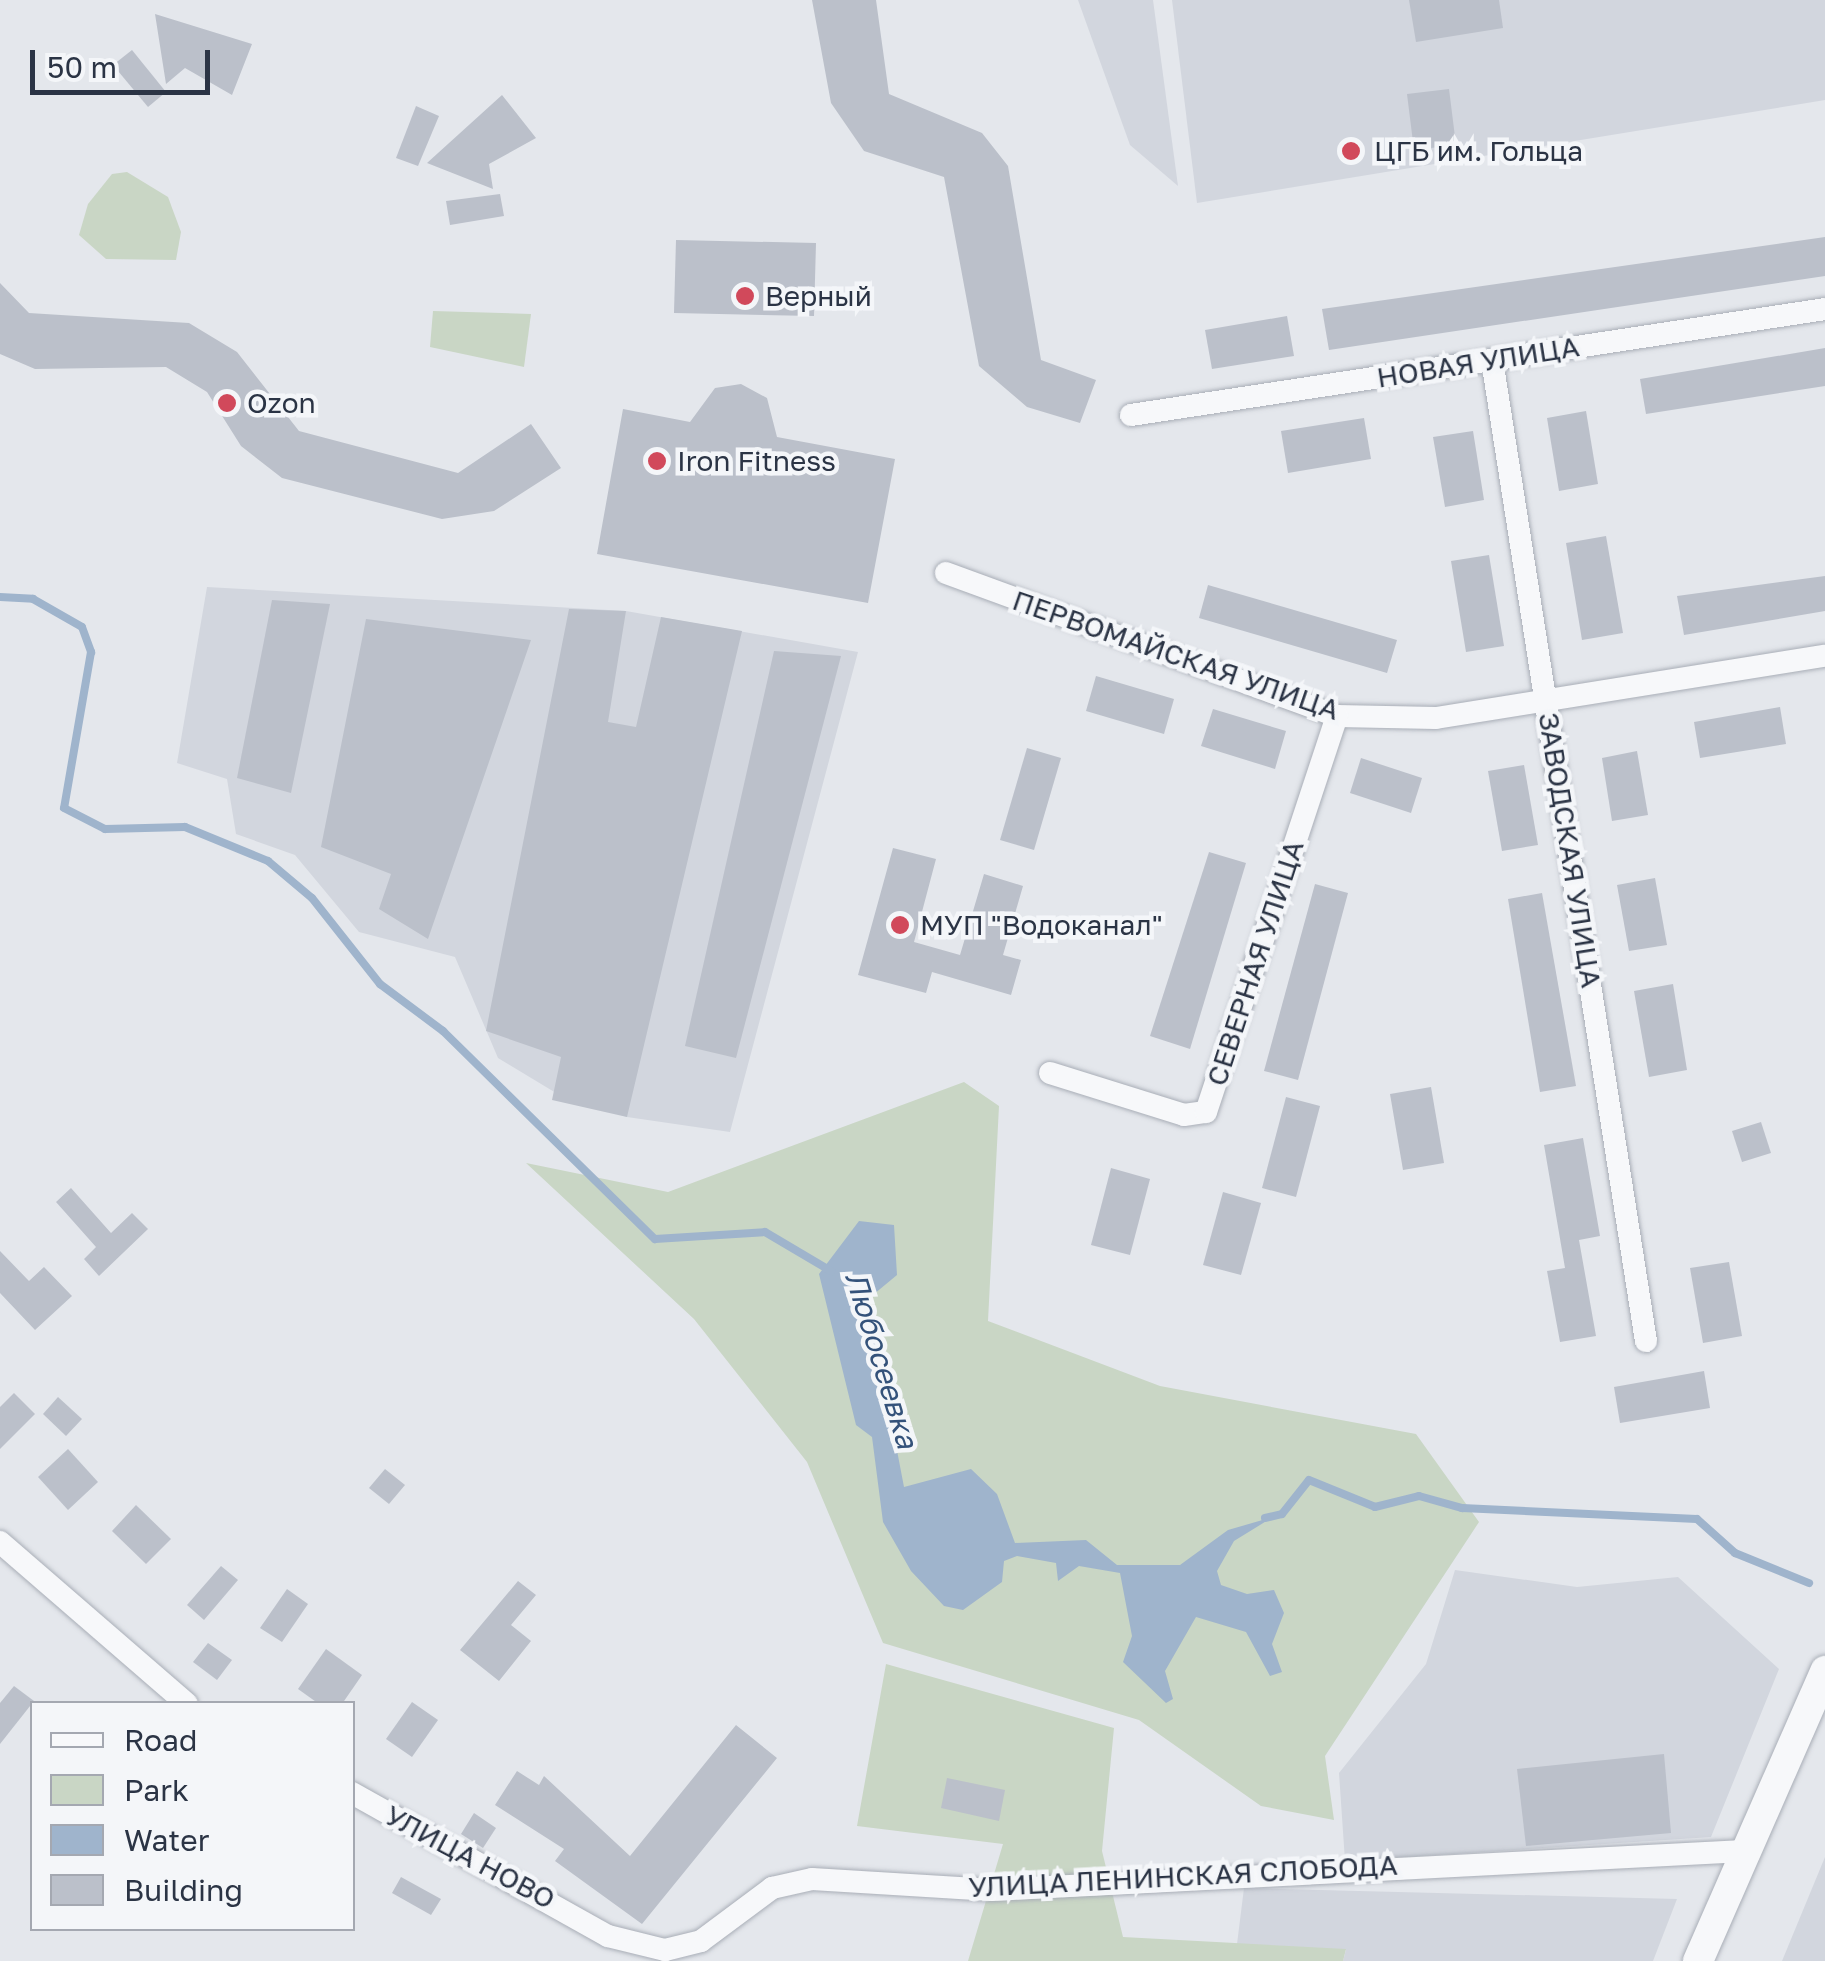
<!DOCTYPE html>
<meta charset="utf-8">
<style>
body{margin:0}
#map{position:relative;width:1825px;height:1961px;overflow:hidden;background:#e4e7ec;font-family:"Golos Text",sans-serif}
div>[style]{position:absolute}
.built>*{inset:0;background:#d2d6de}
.green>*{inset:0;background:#c9d6c5}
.water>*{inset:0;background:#9fb4cc}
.stream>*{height:8px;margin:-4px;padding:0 4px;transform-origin:4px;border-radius:4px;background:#9fb4cc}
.building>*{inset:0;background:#bbc0ca}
.roads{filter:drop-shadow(0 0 2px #a9aeb7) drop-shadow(0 0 2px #a9aeb7)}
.minor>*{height:22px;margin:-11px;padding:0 11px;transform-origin:11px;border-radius:11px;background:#f7f8fa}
.tertiary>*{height:30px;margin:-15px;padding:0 15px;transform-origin:15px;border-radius:15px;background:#f7f8fa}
.dots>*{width:28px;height:28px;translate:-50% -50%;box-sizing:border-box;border:5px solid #f4f6f9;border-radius:50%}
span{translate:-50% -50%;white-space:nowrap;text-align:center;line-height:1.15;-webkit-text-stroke:9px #f4f6f9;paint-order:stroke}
.poi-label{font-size:28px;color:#2b3445}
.left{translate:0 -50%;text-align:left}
.street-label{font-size:28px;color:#2b3445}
.water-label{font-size:30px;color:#34527a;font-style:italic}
.legend{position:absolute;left:30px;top:1701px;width:325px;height:230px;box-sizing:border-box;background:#f4f6f9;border:2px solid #a4a8b1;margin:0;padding:12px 18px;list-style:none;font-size:30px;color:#2b3445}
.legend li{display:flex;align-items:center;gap:20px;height:50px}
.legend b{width:50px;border:2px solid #a4a8b1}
.scale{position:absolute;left:30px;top:50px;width:180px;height:45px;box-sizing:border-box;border:5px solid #2b3445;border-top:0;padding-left:12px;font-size:30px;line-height:35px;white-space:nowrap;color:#2b3445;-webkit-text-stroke:8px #f4f6f9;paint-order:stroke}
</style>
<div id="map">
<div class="built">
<div style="clip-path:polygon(1078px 0,1153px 0,1178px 186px,1130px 145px)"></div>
<div style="clip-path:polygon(1172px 0,1825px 0,1825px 100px,1197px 203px)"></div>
<div style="clip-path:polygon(207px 587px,626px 611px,858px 652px,730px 1132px,627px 1117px,556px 1093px,498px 1058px,455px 957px,359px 932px,295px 855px,236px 834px,227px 779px,177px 763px)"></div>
<div style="clip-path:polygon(1455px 1570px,1577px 1587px,1678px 1577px,1779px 1669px,1711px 1837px,1345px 1861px,1339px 1773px,1426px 1664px)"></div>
<div style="clip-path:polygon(1825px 1857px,1825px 1961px,1782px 1961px)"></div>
<div style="clip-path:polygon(1244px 1888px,1677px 1899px,1653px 1961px,1343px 1961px,1346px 1950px,1237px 1944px)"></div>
</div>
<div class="green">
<div style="clip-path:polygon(127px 172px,168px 197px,181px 232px,176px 260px,106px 259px,79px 235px,88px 204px,112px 174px)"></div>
<div style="clip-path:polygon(433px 311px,531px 314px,524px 367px,430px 347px)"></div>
<div style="clip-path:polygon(964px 1082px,999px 1106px,988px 1321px,1160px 1386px,1416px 1434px,1479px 1522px,1325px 1756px,1334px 1820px,1261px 1806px,1139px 1720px,883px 1643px,807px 1462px,694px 1319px,526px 1163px,668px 1192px)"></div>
<div style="clip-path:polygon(886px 1664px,1114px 1728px,1102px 1851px,1123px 1937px,1346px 1949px,1343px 1961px,968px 1961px,1003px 1844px,857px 1826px)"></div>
</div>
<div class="water">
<div style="clip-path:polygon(859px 1221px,894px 1225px,897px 1275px,868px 1299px,904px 1487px,971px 1469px,997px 1494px,1015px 1543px,1086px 1540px,1117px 1565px,1180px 1565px,1228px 1530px,1273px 1517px,1234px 1541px,1217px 1571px,1221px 1585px,1247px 1594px,1274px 1590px,1284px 1613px,1272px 1644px,1282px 1672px,1270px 1676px,1246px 1632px,1196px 1617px,1165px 1671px,1173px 1699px,1166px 1703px,1123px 1662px,1132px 1636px,1120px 1573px,1079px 1566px,1058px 1581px,1056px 1563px,1017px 1556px,1004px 1561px,1002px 1582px,963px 1610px,944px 1606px,911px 1571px,883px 1522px,872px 1437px,856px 1425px,819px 1274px)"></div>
</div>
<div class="stream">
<div style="left:0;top:597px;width:33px;rotate:3deg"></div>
<div style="left:33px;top:599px;width:56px;rotate:29.7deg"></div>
<div style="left:82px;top:627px;width:27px;rotate:70deg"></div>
<div style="left:91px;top:652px;width:158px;rotate:99.8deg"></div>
<div style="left:64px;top:808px;width:46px;rotate:27.1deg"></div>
<div style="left:105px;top:829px;width:80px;rotate:-1.4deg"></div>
<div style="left:185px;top:827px;width:90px;rotate:22.3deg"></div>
<div style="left:268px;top:861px;width:57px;rotate:40.1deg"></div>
<div style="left:312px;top:898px;width:110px;rotate:51.7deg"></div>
<div style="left:380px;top:984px;width:79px;rotate:36.7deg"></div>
<div style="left:443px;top:1031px;width:297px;rotate:44.5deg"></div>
<div style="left:655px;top:1239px;width:110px;rotate:-3.6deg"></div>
<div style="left:765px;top:1232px;width:77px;rotate:30.6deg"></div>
<div style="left:1265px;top:1518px;width:17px;rotate:-13deg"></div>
<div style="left:1282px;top:1514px;width:43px;rotate:-51.5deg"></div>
<div style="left:1309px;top:1480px;width:71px;rotate:22.2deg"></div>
<div style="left:1375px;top:1507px;width:45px;rotate:-14deg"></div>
<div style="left:1419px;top:1496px;width:45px;rotate:15.6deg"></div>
<div style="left:1462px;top:1508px;width:235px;rotate:2.7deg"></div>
<div style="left:1697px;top:1519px;width:51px;rotate:41.8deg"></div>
<div style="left:1735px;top:1553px;width:80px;rotate:22.1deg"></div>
</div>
<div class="building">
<div style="clip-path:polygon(812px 0,876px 0,889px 94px,982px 133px,1008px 166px,1041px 360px,1096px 380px,1080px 423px,1027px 407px,979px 366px,944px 177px,864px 151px,831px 103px)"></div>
<div style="clip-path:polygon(1409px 0,1499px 0,1503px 28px,1416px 42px)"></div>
<div style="clip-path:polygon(155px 14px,252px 44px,232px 95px,185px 68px,166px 84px)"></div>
<div style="clip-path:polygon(132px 50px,166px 92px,148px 107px,113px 65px)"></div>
<div style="clip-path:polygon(1449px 89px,1456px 145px,1414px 150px,1407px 94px)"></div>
<div style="clip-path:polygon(502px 95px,536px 138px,489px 164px,493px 189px,427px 163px)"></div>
<div style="clip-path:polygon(416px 106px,439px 116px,418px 166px,396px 158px)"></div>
<div style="clip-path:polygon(500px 194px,504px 216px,450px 225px,446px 201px)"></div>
<div style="clip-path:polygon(1825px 237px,1825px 276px,1329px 350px,1322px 309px)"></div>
<div style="clip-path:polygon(676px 240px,816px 243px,814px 316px,674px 313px)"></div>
<div style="clip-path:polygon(0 283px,29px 313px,189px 323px,237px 352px,299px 431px,458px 473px,531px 424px,561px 468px,494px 511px,442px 519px,282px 478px,241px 446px,207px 392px,166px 367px,35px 369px,0 354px)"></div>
<div style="clip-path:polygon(1287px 316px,1294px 356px,1212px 369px,1205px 330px)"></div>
<div style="clip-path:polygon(1825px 348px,1825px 386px,1646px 414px,1640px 379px)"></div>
<div style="clip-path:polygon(741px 384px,767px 398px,777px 437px,895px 459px,868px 603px,597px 554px,623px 409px,690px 422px,715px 388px)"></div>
<div style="clip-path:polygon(1586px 411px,1598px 484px,1559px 491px,1547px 418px)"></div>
<div style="clip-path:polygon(1364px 418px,1371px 459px,1288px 473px,1281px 431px)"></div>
<div style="clip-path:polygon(1473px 431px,1484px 500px,1445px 507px,1433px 437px)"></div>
<div style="clip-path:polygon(1606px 536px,1623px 633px,1582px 640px,1566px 543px)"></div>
<div style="clip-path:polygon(1489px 555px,1504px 646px,1466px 652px,1451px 561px)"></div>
<div style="clip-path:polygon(1825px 576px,1825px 611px,1684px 635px,1677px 596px)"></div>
<div style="clip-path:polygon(1208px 585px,1397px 640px,1387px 673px,1199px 618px)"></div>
<div style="clip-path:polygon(272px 600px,330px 604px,291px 793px,237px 778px)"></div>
<div style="clip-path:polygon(569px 609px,626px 611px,608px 722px,636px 727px,661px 617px,742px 631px,627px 1117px,552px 1100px,561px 1057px,486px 1031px)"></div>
<div style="clip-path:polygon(366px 619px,531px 640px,428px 939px,379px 909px,391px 874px,321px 847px)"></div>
<div style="clip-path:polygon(774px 651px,841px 656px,736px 1058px,685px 1046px)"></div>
<div style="clip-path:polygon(1096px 676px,1174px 699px,1164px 734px,1086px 711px)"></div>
<div style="clip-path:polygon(1780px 707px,1786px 744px,1700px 758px,1694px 722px)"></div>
<div style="clip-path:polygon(1213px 709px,1286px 731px,1275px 769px,1201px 746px)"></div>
<div style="clip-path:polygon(1027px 748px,1061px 758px,1034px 850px,1000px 840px)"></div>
<div style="clip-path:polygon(1637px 751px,1648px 815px,1612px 821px,1602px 758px)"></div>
<div style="clip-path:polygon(1361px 758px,1422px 778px,1411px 813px,1350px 793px)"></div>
<div style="clip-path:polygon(1524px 765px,1538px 845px,1502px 851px,1488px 771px)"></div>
<div style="clip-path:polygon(893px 848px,936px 859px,914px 942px,960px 955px,984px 874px,1023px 886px,1003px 955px,1021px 960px,1011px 995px,932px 972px,926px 993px,858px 975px)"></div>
<div style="clip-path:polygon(1209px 852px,1246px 863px,1190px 1049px,1150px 1036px)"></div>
<div style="clip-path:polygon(1655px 878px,1667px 945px,1629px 951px,1617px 885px)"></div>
<div style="clip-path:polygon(1315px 884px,1348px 893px,1298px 1080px,1264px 1071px)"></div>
<div style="clip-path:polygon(1542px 893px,1576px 1086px,1540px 1092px,1508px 899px)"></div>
<div style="clip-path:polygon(1673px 984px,1687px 1070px,1649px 1077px,1634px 991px)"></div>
<div style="clip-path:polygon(1431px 1087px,1444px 1163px,1403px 1170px,1390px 1094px)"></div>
<div style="clip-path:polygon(1286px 1097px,1320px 1106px,1296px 1197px,1262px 1188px)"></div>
<div style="clip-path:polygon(1761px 1122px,1771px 1153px,1742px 1162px,1732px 1131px)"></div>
<div style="clip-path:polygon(1583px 1138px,1600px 1236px,1579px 1240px,1596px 1336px,1560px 1342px,1547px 1271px,1565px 1268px,1544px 1145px)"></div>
<div style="clip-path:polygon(1111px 1168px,1150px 1179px,1130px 1255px,1091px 1245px)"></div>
<div style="clip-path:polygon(71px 1188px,111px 1233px,132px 1213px,148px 1229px,99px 1276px,84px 1259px,96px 1247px,56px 1202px)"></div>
<div style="clip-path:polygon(1223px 1192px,1261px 1203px,1241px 1275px,1203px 1265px)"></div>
<div style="clip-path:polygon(0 1251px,29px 1281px,44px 1267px,72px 1296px,35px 1330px,0 1293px)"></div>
<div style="clip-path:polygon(1729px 1262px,1742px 1336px,1703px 1343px,1690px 1268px)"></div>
<div style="clip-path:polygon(1704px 1371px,1710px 1408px,1620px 1423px,1614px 1387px)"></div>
<div style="clip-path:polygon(14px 1393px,35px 1414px,0 1449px,0 1407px)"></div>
<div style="clip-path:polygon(58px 1397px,82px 1419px,66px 1436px,43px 1414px)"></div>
<div style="clip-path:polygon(68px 1449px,98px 1482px,68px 1510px,38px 1477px)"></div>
<div style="clip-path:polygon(385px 1469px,405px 1485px,389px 1504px,369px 1488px)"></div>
<div style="clip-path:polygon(136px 1505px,171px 1539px,146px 1564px,112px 1531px)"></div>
<div style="clip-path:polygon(221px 1566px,238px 1580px,204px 1620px,187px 1605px)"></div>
<div style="clip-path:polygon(518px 1581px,536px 1595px,511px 1625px,531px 1641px,499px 1681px,460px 1650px)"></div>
<div style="clip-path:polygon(287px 1589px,308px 1604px,282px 1642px,260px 1628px)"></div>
<div style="clip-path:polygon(208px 1643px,232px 1660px,217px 1680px,193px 1662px)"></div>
<div style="clip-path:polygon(326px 1649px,362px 1675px,342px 1704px,319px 1704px,298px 1689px)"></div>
<div style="clip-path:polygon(14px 1686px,34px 1701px,0 1744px,0 1703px)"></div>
<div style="clip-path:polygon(412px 1702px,438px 1720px,412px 1757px,386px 1739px)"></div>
<div style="clip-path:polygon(736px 1725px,777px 1758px,642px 1924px,555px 1861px,564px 1849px,495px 1805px,517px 1771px,539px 1785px,544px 1776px,630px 1856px)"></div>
<div style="clip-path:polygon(1664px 1754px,1671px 1833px,1526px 1846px,1517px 1769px)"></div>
<div style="clip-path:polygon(947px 1778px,1005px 1790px,999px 1821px,941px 1808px)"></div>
<div style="clip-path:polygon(474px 1813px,496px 1828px,483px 1848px,461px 1834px)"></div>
<div style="clip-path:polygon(401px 1877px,441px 1899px,431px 1915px,392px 1893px)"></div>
</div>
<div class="roads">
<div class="minor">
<div style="left:1492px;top:360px;width:993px;rotate:81.08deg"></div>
<div style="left:1131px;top:415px;width:702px;rotate:-8.68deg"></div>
<div style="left:946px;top:573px;width:416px;rotate:20.1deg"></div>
<div style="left:1337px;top:716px;width:99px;rotate:1.2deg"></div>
<div style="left:1436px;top:718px;width:394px;rotate:-9.1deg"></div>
<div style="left:1050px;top:1073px;width:140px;rotate:17.4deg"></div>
<div style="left:1184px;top:1115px;width:22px;rotate:-8deg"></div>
<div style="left:1206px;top:1112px;width:417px;rotate:-71.7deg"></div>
<div style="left:0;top:1542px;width:247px;rotate:40.9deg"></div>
<div style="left:352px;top:1793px;width:293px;rotate:29.2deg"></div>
<div style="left:608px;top:1936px;width:59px;rotate:13.8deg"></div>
<div style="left:665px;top:1950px;width:37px;rotate:-14deg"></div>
<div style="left:701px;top:1941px;width:89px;rotate:-36.7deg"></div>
<div style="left:772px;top:1888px;width:41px;rotate:-12.7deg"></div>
<div style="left:812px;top:1879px;width:180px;rotate:3.5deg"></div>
<div style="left:992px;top:1890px;width:753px;rotate:-2.97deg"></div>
</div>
<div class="tertiary">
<div style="left:1698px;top:1961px;width:317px;rotate:-66.3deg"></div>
</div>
</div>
<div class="dots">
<div style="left:1351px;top:151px;background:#d1495b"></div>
<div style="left:745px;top:296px;background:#d1495b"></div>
<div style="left:227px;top:403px;background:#d1495b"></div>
<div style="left:657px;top:461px;background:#d1495b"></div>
<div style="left:900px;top:925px;background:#d1495b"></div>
</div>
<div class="poi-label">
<span class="left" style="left:1374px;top:151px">ЦГБ им. Гольца</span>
<span class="left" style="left:765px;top:296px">Верный</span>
<span class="left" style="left:247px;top:403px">Ozon</span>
<span class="left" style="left:677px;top:461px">Iron Fitness</span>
<span class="left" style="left:920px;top:925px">МУП "Водоканал"</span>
</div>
<div class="street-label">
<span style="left:1478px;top:362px;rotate:-9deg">НОВАЯ УЛИЦА</span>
<span style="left:1176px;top:655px;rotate:19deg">ПЕРВОМАЙСКАЯ УЛИЦА</span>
<span style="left:1570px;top:850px;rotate:81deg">ЗАВОДСКАЯ УЛИЦА</span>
<span style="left:1255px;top:963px;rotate:-72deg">СЕВЕРНАЯ УЛИЦА</span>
<span style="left:470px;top:1857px;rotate:28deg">УЛИЦА НОВО</span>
<span style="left:1183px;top:1876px;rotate:-3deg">УЛИЦА ЛЕНИНСКАЯ СЛОБОДА</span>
</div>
<div class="water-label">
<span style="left:882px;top:1360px;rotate:73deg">Любосеевка</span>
</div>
<ul class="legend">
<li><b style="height:12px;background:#f7f8fa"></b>Road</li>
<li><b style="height:28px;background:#c9d6c5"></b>Park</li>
<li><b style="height:28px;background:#9fb4cc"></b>Water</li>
<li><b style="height:28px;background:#bbc0ca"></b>Building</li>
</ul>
<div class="scale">50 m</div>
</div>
